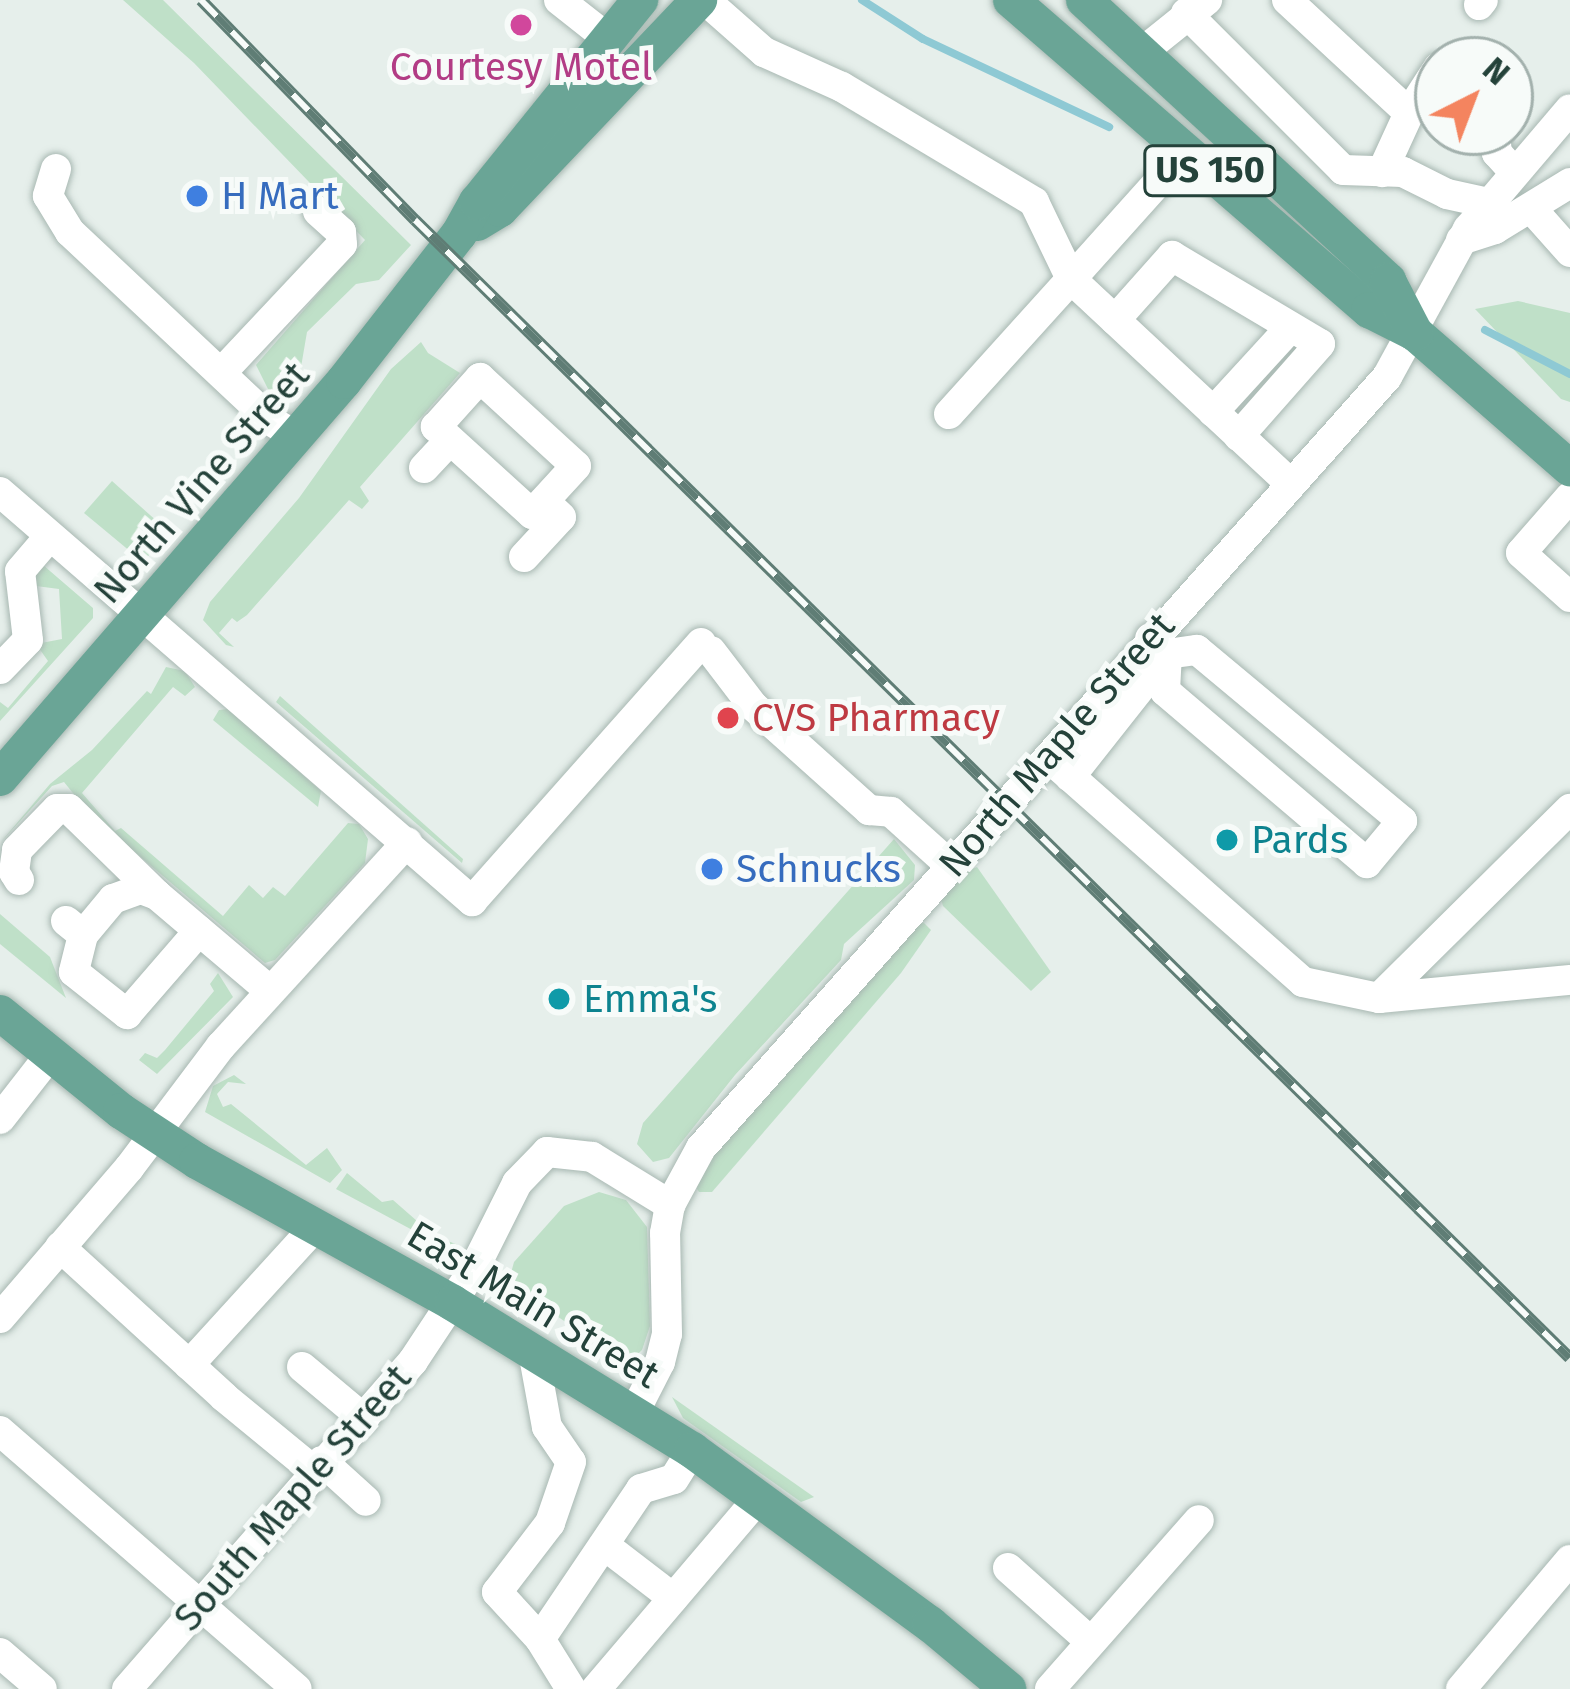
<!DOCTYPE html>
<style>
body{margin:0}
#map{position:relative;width:1570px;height:1689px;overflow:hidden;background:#e6efeb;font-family:"Fira Sans",sans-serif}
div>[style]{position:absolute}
.green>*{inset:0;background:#bfe0c8}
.stream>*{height:8px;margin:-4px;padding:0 4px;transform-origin:4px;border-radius:4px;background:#8ec9d4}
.roads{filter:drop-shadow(0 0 3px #a8b8b2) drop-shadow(0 0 3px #a8b8b2)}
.minor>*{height:30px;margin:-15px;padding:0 15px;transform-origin:15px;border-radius:15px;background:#fff}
.major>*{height:36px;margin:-18px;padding:0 18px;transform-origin:18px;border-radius:18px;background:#6aa596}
.rail>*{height:12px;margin-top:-6px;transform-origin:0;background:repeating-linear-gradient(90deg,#f7fbf9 0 22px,#5f7d75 0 44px);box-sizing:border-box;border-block:3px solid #5f7d75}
.dots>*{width:33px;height:33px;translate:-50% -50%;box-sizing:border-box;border:6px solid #f7fbf9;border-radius:50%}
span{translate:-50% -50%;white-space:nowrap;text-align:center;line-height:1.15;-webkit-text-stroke:10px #f7fbf9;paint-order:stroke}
.shield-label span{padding:3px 9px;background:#f7fbf9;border:3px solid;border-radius:9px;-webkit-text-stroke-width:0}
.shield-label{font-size:36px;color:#24423a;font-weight:700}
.hotel-label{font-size:39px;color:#b23c85}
.shop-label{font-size:39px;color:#366cbe}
.left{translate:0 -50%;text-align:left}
.street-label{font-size:39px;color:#24423a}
.health-label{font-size:39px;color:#be3a42}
.culture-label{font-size:39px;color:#0d838f}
.north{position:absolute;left:1414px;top:36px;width:120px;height:120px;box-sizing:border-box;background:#f7fbf9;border:3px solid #a3b1ad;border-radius:50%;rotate:42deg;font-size:33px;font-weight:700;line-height:48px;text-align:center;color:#24423a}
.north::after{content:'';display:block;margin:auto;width:42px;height:54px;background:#f4845f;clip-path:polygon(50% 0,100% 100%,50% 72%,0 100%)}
</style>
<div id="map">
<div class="green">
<div style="clip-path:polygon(123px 0,163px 0,411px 245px,379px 280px,356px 284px,307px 332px,300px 373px,275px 403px,256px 365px,365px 240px,194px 63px)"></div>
<div style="clip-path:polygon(1518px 301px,1570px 313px,1570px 402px,1561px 399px,1475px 309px)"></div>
<div style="clip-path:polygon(421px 342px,428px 353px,460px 373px,360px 487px,369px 501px,362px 509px,349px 500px,247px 615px,237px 622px,232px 618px,219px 633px,234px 647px,226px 645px,203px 620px,210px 602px,299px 498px,391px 369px)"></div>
<div style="clip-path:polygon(112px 481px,169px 532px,143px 562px,84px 513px)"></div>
<div style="clip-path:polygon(43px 565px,93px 608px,93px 618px,0 721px,0 702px,8px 708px,48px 661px,36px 644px,62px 639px,59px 589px,36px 586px,34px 576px)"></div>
<div style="clip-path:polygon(166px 667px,185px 671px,195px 687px,185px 696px,173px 687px,82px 793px,115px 831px,121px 828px,223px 916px,249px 885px,263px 898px,273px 887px,285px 896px,348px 823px,359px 824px,368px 839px,365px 863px,275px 960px,265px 963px,89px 813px,64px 782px,52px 786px,0 843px,50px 784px,92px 750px,147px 691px,151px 694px)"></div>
<div style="clip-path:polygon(280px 696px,463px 859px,462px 863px,276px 702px)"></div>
<div style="clip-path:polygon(228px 709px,321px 791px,318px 807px,213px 720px,219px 710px)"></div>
<div style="clip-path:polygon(894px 839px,915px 865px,914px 880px,844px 944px,841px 960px,735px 1075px,669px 1158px,653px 1162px,637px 1144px,643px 1123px)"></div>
<div style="clip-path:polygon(977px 867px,1051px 972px,1031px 991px,943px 906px,941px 899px,960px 874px)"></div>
<div style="clip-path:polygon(0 914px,50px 957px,66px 998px,0 944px)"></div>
<div style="clip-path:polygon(924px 923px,931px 930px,901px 973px,712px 1192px,699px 1192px,692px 1180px,917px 924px)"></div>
<div style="clip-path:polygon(218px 973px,233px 997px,157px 1074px,139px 1060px,145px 1053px,157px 1058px,165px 1050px,214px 991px,210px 984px)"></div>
<div style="clip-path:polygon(234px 1075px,246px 1084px,228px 1082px,217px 1094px,223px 1107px,231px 1104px,306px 1165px,327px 1148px,342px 1170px,330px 1183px,205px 1112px,213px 1086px)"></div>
<div style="clip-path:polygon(347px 1173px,382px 1202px,393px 1200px,433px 1235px,458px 1245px,444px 1247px,336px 1189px)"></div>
<div style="clip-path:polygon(599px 1192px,626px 1200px,647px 1227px,650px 1326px,642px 1350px,628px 1363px,508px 1284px,514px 1262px,564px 1206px)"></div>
<div style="clip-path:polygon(672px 1397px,814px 1497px,801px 1502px,683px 1418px)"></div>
</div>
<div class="stream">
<div style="left:862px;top:0;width:72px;rotate:32.6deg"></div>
<div style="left:923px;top:39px;width:206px;rotate:25.3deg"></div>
<div style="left:1485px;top:330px;width:96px;rotate:27.4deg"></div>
</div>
<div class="roads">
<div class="minor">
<div style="left:559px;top:0;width:60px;rotate:38.2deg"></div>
<div style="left:705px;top:0;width:79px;rotate:41.4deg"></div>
<div style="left:764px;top:52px;width:85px;rotate:24.2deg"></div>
<div style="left:842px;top:87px;width:224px;rotate:30.9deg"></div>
<div style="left:1034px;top:202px;width:85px;rotate:64.3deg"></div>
<div style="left:1071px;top:279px;width:182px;rotate:132.1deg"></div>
<div style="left:1287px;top:0;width:166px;rotate:42.8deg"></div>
<div style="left:1409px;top:113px;width:65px;rotate:114.6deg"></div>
<div style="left:1479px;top:5px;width:6px;rotate:-51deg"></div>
<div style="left:1186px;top:13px;width:222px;rotate:45deg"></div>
<div style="left:1343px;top:170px;width:60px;rotate:1.9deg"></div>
<div style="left:1403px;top:172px;width:49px;rotate:26.6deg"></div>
<div style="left:1447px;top:194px;width:42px;rotate:12.4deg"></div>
<div style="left:1141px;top:53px;width:85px;rotate:-38.8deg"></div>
<div style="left:1409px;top:113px;width:54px;rotate:-57.2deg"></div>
<div style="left:1495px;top:132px;width:21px;rotate:85deg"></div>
<div style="left:1497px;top:153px;width:25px;rotate:48deg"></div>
<div style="left:1186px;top:151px;width:172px;rotate:131.9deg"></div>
<div style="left:1071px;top:279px;width:301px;rotate:43deg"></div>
<div style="left:56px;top:169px;width:28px;rotate:107deg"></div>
<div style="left:48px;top:196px;width:42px;rotate:58.6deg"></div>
<div style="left:70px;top:232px;width:276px;rotate:43.2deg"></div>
<div style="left:271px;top:421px;width:31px;rotate:31deg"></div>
<div style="left:1531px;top:208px;width:59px;rotate:48.4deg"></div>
<div style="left:1461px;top:240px;width:36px;rotate:-18deg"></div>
<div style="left:1495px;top:229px;width:88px;rotate:-31.5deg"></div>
<div style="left:1115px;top:320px;width:86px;rotate:-48.3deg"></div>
<div style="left:1172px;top:256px;width:172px;rotate:30.7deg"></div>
<div style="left:1320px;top:344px;width:123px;rotate:131.4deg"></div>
<div style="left:222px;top:372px;width:175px;rotate:-46.8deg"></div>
<div style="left:342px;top:244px;width:12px;rotate:-95deg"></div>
<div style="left:341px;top:232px;width:31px;rotate:-138deg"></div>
<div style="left:480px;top:378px;width:130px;rotate:42.5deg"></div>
<div style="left:576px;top:466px;width:65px;rotate:132.5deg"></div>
<div style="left:532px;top:514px;width:130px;rotate:-137.8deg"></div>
<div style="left:436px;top:427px;width:66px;rotate:-48.1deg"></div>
<div style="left:1213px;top:412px;width:115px;rotate:-47.5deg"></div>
<div style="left:424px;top:468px;width:38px;rotate:-47deg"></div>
<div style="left:0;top:492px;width:625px;rotate:40.91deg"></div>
<div style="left:472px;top:901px;width:345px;rotate:-48.4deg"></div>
<div style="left:1570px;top:497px;width:74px;rotate:131.2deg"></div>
<div style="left:1521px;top:553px;width:66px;rotate:41.9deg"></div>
<div style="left:524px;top:557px;width:54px;rotate:-47.2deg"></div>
<div style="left:561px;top:517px;width:23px;rotate:-137deg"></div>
<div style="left:711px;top:651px;width:69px;rotate:52.6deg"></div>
<div style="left:753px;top:706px;width:156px;rotate:41.9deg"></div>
<div style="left:869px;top:810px;width:22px;rotate:5deg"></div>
<div style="left:891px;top:812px;width:81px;rotate:42deg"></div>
<div style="left:0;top:669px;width:40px;rotate:-46deg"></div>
<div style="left:28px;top:640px;width:69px;rotate:-96.6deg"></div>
<div style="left:20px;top:571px;width:46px;rotate:-49.4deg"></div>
<div style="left:1057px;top:765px;width:328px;rotate:41.4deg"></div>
<div style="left:1303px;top:982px;width:78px;rotate:11.9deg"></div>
<div style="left:1379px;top:998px;width:192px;rotate:-5.4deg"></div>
<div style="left:1070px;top:777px;width:157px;rotate:-51.7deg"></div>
<div style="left:1167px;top:654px;width:30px;rotate:-8deg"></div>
<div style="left:1197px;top:650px;width:267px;rotate:39.8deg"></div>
<div style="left:1402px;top:821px;width:55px;rotate:129.8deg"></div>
<div style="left:1367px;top:863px;width:265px;rotate:-139.6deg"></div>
<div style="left:1165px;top:691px;width:37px;rotate:-87deg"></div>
<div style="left:1167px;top:654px;width:23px;rotate:-137deg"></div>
<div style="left:19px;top:880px;width:9px;rotate:-122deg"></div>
<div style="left:14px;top:872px;width:22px;rotate:-82deg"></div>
<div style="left:17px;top:850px;width:57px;rotate:-45.7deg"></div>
<div style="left:57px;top:809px;width:12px"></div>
<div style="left:69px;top:809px;width:123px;rotate:44.3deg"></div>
<div style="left:66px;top:921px;width:22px;rotate:39deg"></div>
<div style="left:83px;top:935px;width:47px;rotate:-50.2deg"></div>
<div style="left:113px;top:899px;width:30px;rotate:-20deg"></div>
<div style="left:141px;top:889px;width:17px;rotate:21deg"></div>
<div style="left:157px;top:895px;width:148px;rotate:40.3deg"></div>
<div style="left:83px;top:935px;width:38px;rotate:104deg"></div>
<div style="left:74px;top:972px;width:68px;rotate:38.4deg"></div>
<div style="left:127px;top:1014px;width:110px;rotate:-49.1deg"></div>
<div style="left:1379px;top:998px;width:269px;rotate:-44.7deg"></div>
<div style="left:0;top:1119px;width:81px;rotate:-52deg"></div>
<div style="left:60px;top:1247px;width:222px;rotate:42.4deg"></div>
<div style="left:224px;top:1397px;width:115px;rotate:39.4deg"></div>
<div style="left:0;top:1318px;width:198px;rotate:-49.3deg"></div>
<div style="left:129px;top:1168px;width:153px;rotate:-53deg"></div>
<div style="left:221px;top:1046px;width:276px;rotate:-47.6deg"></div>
<div style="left:533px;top:1351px;width:77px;rotate:79.6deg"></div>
<div style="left:547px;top:1427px;width:42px;rotate:55.6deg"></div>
<div style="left:571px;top:1462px;width:65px;rotate:109deg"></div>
<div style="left:550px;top:1523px;width:87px;rotate:127.5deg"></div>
<div style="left:497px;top:1592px;width:64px;rotate:47.5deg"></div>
<div style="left:189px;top:1365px;width:190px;rotate:-47.6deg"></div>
<div style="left:302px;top:1367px;width:81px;rotate:40deg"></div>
<div style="left:633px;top:1415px;width:59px;rotate:-63deg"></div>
<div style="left:660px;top:1362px;width:29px;rotate:-76deg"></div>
<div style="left:667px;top:1334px;width:101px;rotate:-91.1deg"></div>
<div style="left:665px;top:1233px;width:28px;rotate:-80deg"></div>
<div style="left:670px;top:1205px;width:65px;rotate:-61.5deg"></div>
<div style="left:701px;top:1148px;width:1032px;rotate:-48.34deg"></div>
<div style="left:1387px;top:377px;width:169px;rotate:-61.3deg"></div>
<div style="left:1468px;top:229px;width:157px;rotate:-49.6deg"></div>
<div style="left:0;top:1431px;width:393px;rotate:41deg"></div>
<div style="left:322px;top:1461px;width:59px;rotate:42.3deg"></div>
<div style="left:604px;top:1545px;width:87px;rotate:37.5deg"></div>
<div style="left:1008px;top:1568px;width:111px;rotate:41.7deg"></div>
<div style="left:0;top:1653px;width:55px;rotate:40.6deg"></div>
<div style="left:127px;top:1689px;width:435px;rotate:-48.9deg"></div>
<div style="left:413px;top:1361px;width:110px;rotate:-56.5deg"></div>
<div style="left:474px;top:1269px;width:96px;rotate:-63.4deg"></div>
<div style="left:517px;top:1183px;width:43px;rotate:-45.9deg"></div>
<div style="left:547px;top:1152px;width:45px;rotate:6.3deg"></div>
<div style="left:592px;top:1157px;width:92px;rotate:31.6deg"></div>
<div style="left:571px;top:1689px;width:59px;rotate:-121.8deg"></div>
<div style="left:540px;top:1639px;width:181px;rotate:-56deg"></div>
<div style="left:641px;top:1489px;width:34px;rotate:-17deg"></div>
<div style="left:674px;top:1479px;width:34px;rotate:-58deg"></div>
<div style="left:596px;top:1689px;width:248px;rotate:-49.6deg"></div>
<div style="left:1050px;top:1689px;width:225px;rotate:-48.6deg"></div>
<div style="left:1461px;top:1689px;width:169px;rotate:-49.8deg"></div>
</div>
<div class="major">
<div style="left:1011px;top:0;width:474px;rotate:40.9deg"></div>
<div style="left:1369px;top:310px;width:51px;rotate:26.6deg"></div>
<div style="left:1415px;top:333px;width:206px;rotate:41.1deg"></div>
<div style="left:1084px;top:0;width:414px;rotate:42.7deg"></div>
<div style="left:1388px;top:281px;width:59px;rotate:62.6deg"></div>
<div style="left:477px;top:223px;width:27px;rotate:-31deg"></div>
<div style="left:500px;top:209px;width:289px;rotate:-46.4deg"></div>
<div style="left:0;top:778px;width:525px;rotate:-49.09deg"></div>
<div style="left:344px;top:381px;width:187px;rotate:-52deg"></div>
<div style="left:459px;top:234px;width:37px;rotate:-61deg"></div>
<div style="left:477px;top:202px;width:260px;rotate:-51.1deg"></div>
<div style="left:0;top:1013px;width:156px;rotate:39deg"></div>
<div style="left:121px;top:1111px;width:91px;rotate:33.3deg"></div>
<div style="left:197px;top:1161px;width:293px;rotate:29deg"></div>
<div style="left:453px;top:1303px;width:281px;rotate:31.6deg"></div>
<div style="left:692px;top:1450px;width:295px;rotate:36.2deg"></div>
<div style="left:930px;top:1624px;width:102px;rotate:39.8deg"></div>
</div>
</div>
<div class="rail">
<div style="left:201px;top:0;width:307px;rotate:45.8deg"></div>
<div style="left:415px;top:220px;width:1621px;rotate:44.58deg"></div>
</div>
<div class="dots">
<div style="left:521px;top:25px;background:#d1479c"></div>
<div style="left:197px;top:196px;background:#3f7fe0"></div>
<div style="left:728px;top:718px;background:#e0444e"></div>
<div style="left:1227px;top:840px;background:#0f9aa8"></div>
<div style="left:712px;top:869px;background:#3f7fe0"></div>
<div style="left:559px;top:999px;background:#0f9aa8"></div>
</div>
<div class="shield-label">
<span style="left:1210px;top:171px">US 150</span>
</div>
<div class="hotel-label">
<span style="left:521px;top:67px">Courtesy Motel</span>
</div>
<div class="shop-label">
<span class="left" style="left:221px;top:196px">H Mart</span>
<span class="left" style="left:736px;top:869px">Schnucks</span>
</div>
<div class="street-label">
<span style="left:202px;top:483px;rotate:-49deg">North Vine Street</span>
<span style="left:1057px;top:745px;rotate:-49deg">North Maple Street</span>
<span style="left:533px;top:1305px;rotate:31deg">East Main Street</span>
<span style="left:293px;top:1498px;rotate:-49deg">South Maple Street</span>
</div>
<div class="health-label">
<span class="left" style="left:752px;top:718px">CVS Pharmacy</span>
</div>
<div class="culture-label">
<span class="left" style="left:1251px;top:840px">Pards</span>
<span class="left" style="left:583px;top:999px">Emma's</span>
</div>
<div class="north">N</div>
</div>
